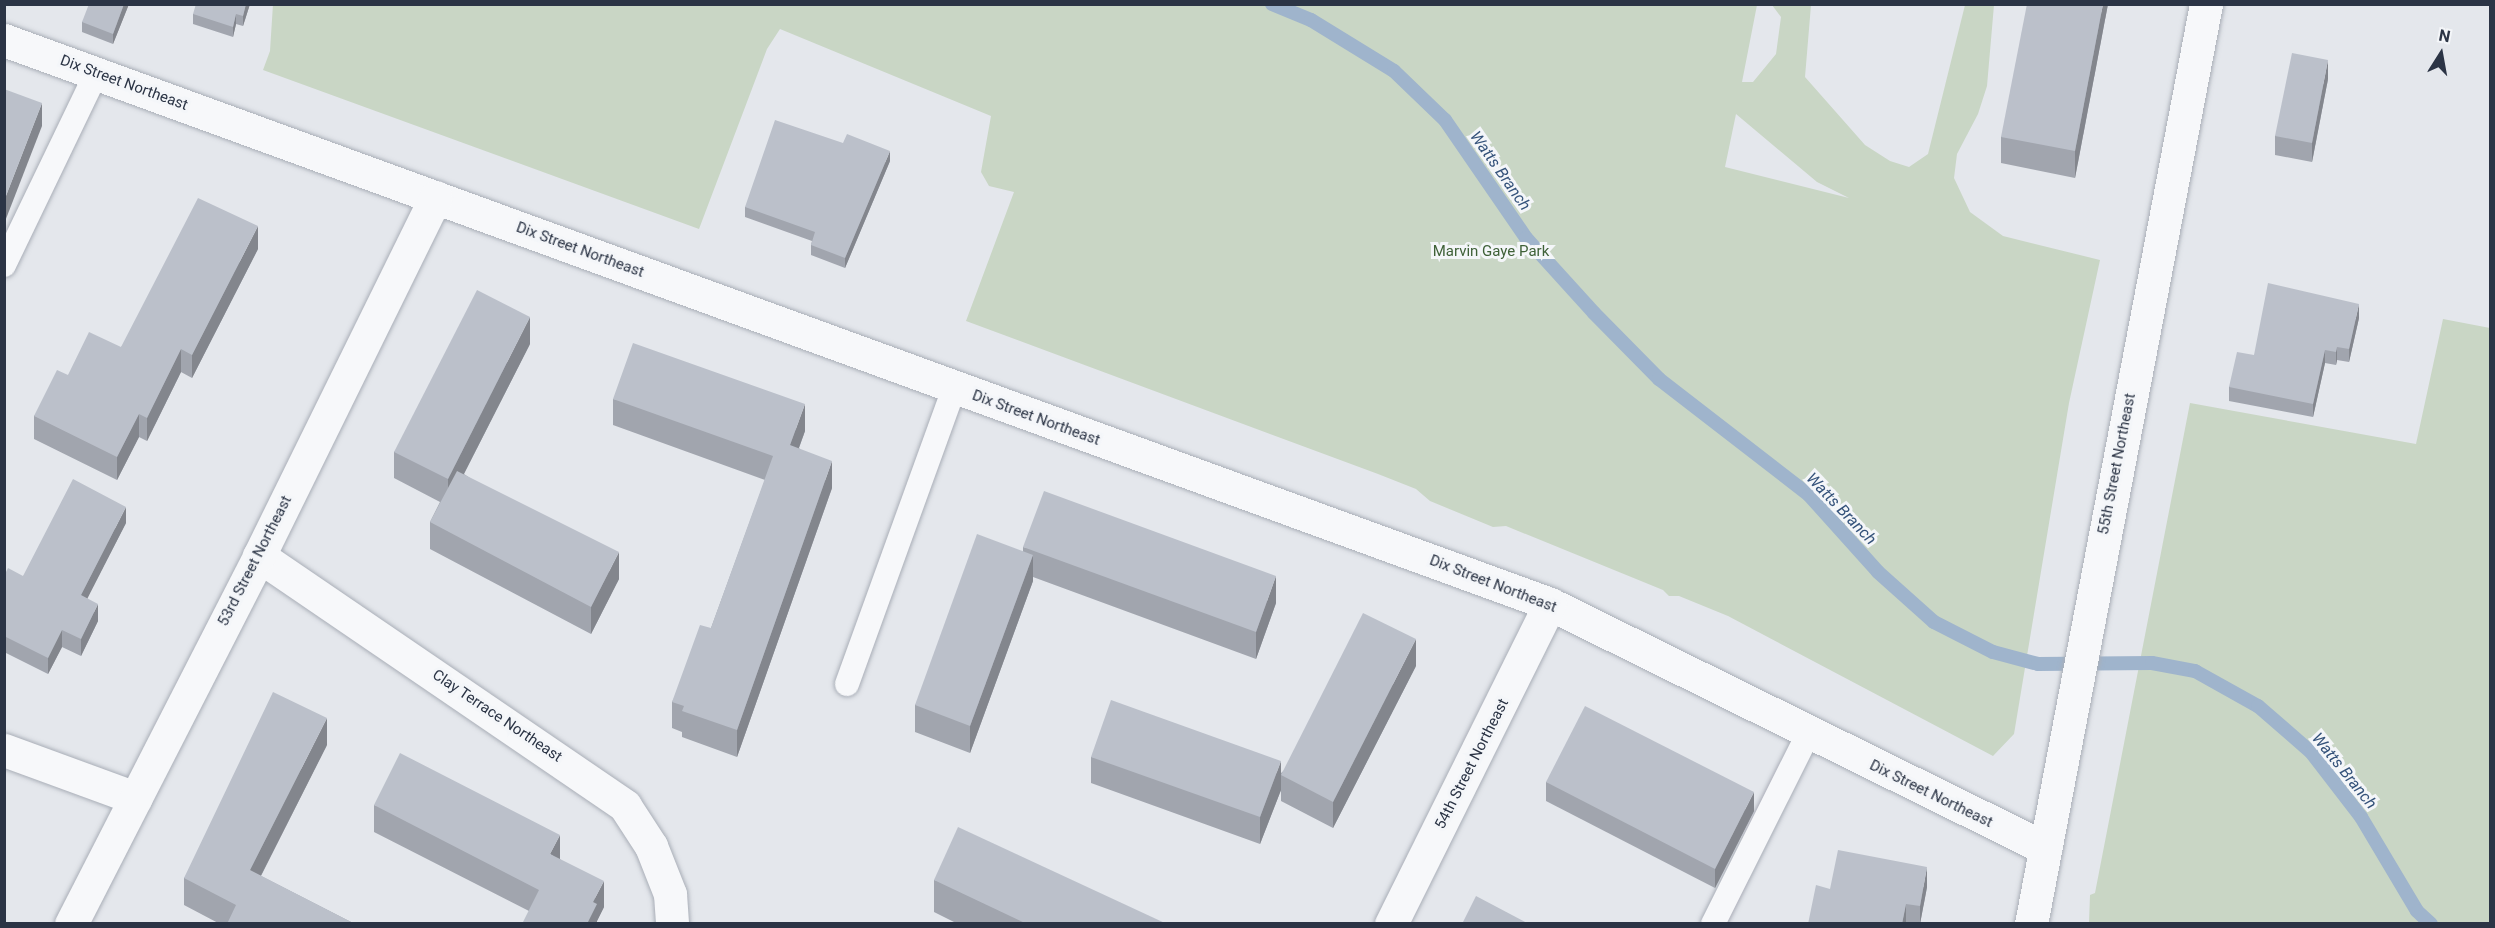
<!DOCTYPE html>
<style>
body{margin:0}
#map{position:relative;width:2495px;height:928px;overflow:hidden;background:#e4e7ec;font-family:Roboto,sans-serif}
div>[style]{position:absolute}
.green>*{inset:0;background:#c9d6c5}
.stream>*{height:14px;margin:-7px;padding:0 7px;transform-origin:7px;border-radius:7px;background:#9fb4cc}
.roads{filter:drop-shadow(0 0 2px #a9aeb7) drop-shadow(0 0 2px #a9aeb7)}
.service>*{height:24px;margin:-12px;padding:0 12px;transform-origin:12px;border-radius:12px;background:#f7f8fa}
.minor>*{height:33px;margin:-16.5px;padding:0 16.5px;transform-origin:16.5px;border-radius:16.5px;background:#f7f8fa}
.wall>*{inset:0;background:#a1a5ae}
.shaded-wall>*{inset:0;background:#83868d}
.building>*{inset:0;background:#bbc0ca}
span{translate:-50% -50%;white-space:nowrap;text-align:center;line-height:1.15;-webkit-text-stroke:6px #f4f6f9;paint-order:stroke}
.street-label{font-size:15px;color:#2b3445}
.park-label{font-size:15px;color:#3f6138}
.water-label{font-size:16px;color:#34527a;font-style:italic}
.frame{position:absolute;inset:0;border:6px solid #2b3445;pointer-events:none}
.north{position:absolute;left:2411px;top:24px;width:60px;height:60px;-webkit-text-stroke:4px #f4f6f9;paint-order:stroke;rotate:11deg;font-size:16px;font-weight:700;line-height:24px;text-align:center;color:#2b3445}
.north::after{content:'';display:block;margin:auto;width:21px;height:27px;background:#2b3445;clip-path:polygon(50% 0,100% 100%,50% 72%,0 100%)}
</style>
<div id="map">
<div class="green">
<div style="clip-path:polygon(evenodd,273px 4px,1757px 5px,1742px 82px,1753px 82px,1776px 54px,1781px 17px,1772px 5px,1811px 5px,1805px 77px,1865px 145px,1890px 161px,1909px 167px,1928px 154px,1965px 5px,1994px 5px,1987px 86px,1978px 114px,1957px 154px,1954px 178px,1970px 212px,2003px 236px,2100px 260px,2069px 403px,2014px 734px,1993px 756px,1728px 616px,1679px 596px,1669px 596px,1663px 590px,1506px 526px,1493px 527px,1430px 501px,1416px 489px,1378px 474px,966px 321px,1014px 192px,989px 186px,981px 172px,991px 116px,780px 29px,767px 49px,699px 229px,263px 70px,270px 51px,273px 4px,1736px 114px,1817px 182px,1849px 198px,1725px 167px,1736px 114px)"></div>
<div style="clip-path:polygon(2443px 319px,2490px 328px,2490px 923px,2089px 923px,2090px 895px,2095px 893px,2190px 403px,2416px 444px)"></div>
</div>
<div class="stream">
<div style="left:1272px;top:4px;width:42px;rotate:22.3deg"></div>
<div style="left:1311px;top:20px;width:97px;rotate:31.6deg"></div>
<div style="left:1394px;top:71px;width:71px;rotate:43.9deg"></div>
<div style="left:1445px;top:120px;width:143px;rotate:55.5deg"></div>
<div style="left:1526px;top:238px;width:101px;rotate:47.8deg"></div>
<div style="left:1594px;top:313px;width:93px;rotate:45.4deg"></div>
<div style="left:1659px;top:379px;width:190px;rotate:37.7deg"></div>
<div style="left:1809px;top:495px;width:103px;rotate:48.1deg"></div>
<div style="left:1878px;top:572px;width:75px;rotate:41.8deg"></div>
<div style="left:1934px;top:622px;width:66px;rotate:27deg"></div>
<div style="left:1993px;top:652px;width:47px;rotate:14.9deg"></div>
<div style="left:2038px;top:664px;width:114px;rotate:-0.5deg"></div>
<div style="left:2152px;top:663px;width:44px;rotate:10.5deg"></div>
<div style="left:2195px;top:671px;width:72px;rotate:29.1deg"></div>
<div style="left:2258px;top:706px;width:70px;rotate:41deg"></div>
<div style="left:2311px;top:752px;width:82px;rotate:52.4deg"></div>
<div style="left:2361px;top:817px;width:109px;rotate:59.2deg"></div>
<div style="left:2417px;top:911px;width:19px;rotate:43deg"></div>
</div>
<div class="roads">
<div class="service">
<div style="left:4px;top:265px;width:212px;rotate:-64.3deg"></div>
<div style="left:847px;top:684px;width:314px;rotate:-70.1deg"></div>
<div style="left:1713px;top:924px;width:212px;rotate:-63.4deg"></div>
</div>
<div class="minor">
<div style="left:4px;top:40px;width:1646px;rotate:20.04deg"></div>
<div style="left:1550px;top:604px;width:552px;rotate:26.24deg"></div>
<div style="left:259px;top:556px;width:443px;rotate:34.3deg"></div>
<div style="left:625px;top:806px;width:48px;rotate:57deg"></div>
<div style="left:651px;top:846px;width:52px;rotate:68.4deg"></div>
<div style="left:670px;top:894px;width:30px;rotate:86deg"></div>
<div style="left:4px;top:750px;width:140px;rotate:20.1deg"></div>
<div style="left:71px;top:924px;width:413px;rotate:-62.9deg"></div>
<div style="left:259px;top:556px;width:400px;rotate:-63.8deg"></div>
<div style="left:1391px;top:924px;width:357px;rotate:-63.6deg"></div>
<div style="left:2031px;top:924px;width:936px;rotate:-79.23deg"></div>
</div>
</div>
<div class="wall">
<div style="clip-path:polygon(129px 4px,113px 44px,82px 32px,82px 22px)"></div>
<div style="clip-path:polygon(250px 4px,243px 26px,236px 24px,233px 37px,193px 24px,193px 14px)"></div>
<div style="clip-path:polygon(2108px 4px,2075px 178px,2001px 163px,2001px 137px)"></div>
<div style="clip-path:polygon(2328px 79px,2312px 162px,2275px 155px,2275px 136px)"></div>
<div style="clip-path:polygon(890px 161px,845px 268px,811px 255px,811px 245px,812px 241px,745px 217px,745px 207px)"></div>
<div style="clip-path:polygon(258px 249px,192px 378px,181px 372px,147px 441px,139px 437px,117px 480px,34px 439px,34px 416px,68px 375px,121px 347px)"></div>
<div style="clip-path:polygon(2359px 318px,2349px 362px,2337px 360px,2336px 365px,2325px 363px,2313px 417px,2229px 401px,2229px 387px,2254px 355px)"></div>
<div style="clip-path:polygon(530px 344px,464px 474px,619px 579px,591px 634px,430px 549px,430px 522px,440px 502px,394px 478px,394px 452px)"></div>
<div style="clip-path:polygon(613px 399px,805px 431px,799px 448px,832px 488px,737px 757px,682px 737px,682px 732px,672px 728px,672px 702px,711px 628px,765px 480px,613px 425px)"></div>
<div style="clip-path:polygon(126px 523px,87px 598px,98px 621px,81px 656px,62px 647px,48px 674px,4px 652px,4px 576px,23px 576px)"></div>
<div style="clip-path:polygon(1023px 547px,1276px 603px,1256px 659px,1033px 577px,1033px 581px,970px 753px,915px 732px,915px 705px,1023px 551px)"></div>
<div style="clip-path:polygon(1416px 666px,1333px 828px,1281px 801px,1281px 790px,1260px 844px,1091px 783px,1091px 757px,1281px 773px)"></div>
<div style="clip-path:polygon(327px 745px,261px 876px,355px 924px,220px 924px,184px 905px,184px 878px)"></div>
<div style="clip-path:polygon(1546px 782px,1754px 811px,1715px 888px,1546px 801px)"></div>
<div style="clip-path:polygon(374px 805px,560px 859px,604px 907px,597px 921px,597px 924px,529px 911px,374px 832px)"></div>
<div style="clip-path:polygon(934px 880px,1167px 924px,958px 924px,934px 912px)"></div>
<div style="clip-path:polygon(1927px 887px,1920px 924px,1808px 924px,1830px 889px)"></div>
</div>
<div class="shaded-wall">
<div style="clip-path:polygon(124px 4px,129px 4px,113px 44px,113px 34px)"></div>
<div style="clip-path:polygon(246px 4px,250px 4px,243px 26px,243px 16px)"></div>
<div style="clip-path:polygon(2103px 4px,2108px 4px,2075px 178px,2075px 151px)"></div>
<div style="clip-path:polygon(236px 14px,236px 24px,233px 37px,233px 27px)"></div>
<div style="clip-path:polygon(2328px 60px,2328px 79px,2312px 162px,2312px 143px)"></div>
<div style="clip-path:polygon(42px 103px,42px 126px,4px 224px,4px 201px)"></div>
<div style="clip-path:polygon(890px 151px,890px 161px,845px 268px,845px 258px)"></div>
<div style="clip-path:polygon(258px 226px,258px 249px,192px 378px,192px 355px)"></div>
<div style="clip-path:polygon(2359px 304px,2359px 318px,2349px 362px,2349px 349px)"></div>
<div style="clip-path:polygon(530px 317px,530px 344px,448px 505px,448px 479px)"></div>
<div style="clip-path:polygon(2337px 347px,2337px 360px,2336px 365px,2336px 352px)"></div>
<div style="clip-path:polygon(181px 349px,181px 372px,147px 441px,147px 418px)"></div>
<div style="clip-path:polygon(2325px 350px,2325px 363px,2313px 417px,2313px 404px)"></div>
<div style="clip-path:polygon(805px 404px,805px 431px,790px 472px,790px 445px)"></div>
<div style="clip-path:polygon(139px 414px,139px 437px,117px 480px,117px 457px)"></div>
<div style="clip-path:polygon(832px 461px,832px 488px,737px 757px,737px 730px)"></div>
<div style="clip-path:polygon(126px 507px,126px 523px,81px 611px,81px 595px)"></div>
<div style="clip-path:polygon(619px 552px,619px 579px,591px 634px,591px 607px)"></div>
<div style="clip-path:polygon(1033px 555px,1033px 581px,970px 753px,970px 726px)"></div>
<div style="clip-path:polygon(1276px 576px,1276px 603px,1256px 659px,1256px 632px)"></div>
<div style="clip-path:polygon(98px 604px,98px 621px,81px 656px,81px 639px)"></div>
<div style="clip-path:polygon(62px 630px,62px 647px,48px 674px,48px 658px)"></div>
<div style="clip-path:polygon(1416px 639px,1416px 666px,1333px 828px,1333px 802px)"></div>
<div style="clip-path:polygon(327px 718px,327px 745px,250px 897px,250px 870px)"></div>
<div style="clip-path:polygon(1281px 761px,1281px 790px,1260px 844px,1260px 817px)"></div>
<div style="clip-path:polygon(1754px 792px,1754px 811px,1715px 888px,1715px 869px)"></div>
<div style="clip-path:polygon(560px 835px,560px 861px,550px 854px)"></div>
<div style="clip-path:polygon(1927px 867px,1927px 887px,1920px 924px,1920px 906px)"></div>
<div style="clip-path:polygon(604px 881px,604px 907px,597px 921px,597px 924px,587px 924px,593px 902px)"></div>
<div style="clip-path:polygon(1906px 904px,1906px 924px,1902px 924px)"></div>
</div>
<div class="building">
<div style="clip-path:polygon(89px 4px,124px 4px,113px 34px,82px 22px)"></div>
<div style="clip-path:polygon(196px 4px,246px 4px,243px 16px,236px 14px,233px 27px,193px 14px)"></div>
<div style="clip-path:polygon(2027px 4px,2103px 4px,2075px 151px,2001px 137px)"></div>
<div style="clip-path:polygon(2292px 53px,2328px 60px,2312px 143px,2275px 136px)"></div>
<div style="clip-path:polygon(4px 89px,42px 103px,4px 201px)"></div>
<div style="clip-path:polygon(775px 120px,843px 143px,847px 134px,890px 151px,845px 258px,811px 245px,815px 232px,745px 207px)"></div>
<div style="clip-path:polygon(198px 198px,258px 226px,192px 355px,181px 349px,147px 418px,139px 414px,117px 457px,34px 416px,57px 370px,68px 375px,89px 332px,121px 347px)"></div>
<div style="clip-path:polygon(2268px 283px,2359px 304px,2349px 349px,2337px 347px,2336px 352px,2325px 350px,2313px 404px,2229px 387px,2237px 352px,2254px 355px)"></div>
<div style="clip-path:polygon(477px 290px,530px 317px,448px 479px,394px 452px)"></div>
<div style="clip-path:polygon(633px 343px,805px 404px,790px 445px,832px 461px,737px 730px,682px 711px,684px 706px,672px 702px,700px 625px,711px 628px,773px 456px,613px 399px)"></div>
<div style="clip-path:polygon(457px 471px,619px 552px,591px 607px,430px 522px)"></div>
<div style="clip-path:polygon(73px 479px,126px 507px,81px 595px,98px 604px,81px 639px,62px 630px,48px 658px,4px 636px,4px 576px,8px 568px,23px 576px)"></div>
<div style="clip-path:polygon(1044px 491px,1276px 576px,1256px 632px,1023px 547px)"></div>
<div style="clip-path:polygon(977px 534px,1033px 555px,970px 726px,915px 705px)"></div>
<div style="clip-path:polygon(1363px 613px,1416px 639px,1333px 802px,1281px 775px)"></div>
<div style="clip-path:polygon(273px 692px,327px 718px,250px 870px,355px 924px,227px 924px,236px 905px,184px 878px)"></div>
<div style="clip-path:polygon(1111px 700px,1281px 761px,1260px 817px,1091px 757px)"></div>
<div style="clip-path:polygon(1585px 706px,1754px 792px,1715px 869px,1546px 782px)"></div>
<div style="clip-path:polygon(400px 753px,560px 835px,550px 854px,604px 881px,593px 902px,597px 904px,587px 924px,522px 924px,539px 890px,374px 805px)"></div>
<div style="clip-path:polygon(958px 827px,1167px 924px,1027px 924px,934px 880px)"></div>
<div style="clip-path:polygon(1838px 850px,1927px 867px,1920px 906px,1906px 904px,1902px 924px,1808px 924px,1816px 885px,1830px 889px)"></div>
<div style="clip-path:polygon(1476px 896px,1529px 924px,1462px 924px)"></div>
</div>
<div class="street-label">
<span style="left:124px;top:83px;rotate:20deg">Dix Street Northeast</span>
<span style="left:580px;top:250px;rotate:20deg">Dix Street Northeast</span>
<span style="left:1036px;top:418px;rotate:20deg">Dix Street Northeast</span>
<span style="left:2117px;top:464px;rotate:-79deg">55th Street Northeast</span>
<span style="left:255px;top:561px;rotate:-63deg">53rd Street Northeast</span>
<span style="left:1493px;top:584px;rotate:21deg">Dix Street Northeast</span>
<span style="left:497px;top:716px;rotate:34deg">Clay Terrace Northeast</span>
<span style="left:1472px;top:764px;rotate:-63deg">54th Street Northeast</span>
<span style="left:1931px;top:794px;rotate:26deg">Dix Street Northeast</span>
</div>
<div class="park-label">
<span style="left:1491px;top:252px">Marvin Gaye Park</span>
</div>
<div class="water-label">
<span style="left:1500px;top:171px;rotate:55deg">Watts Branch</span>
<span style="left:1841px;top:509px;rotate:46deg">Watts Branch</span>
<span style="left:2344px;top:771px;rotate:51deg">Watts Branch</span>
</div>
<div class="frame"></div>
<div class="north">N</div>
</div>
